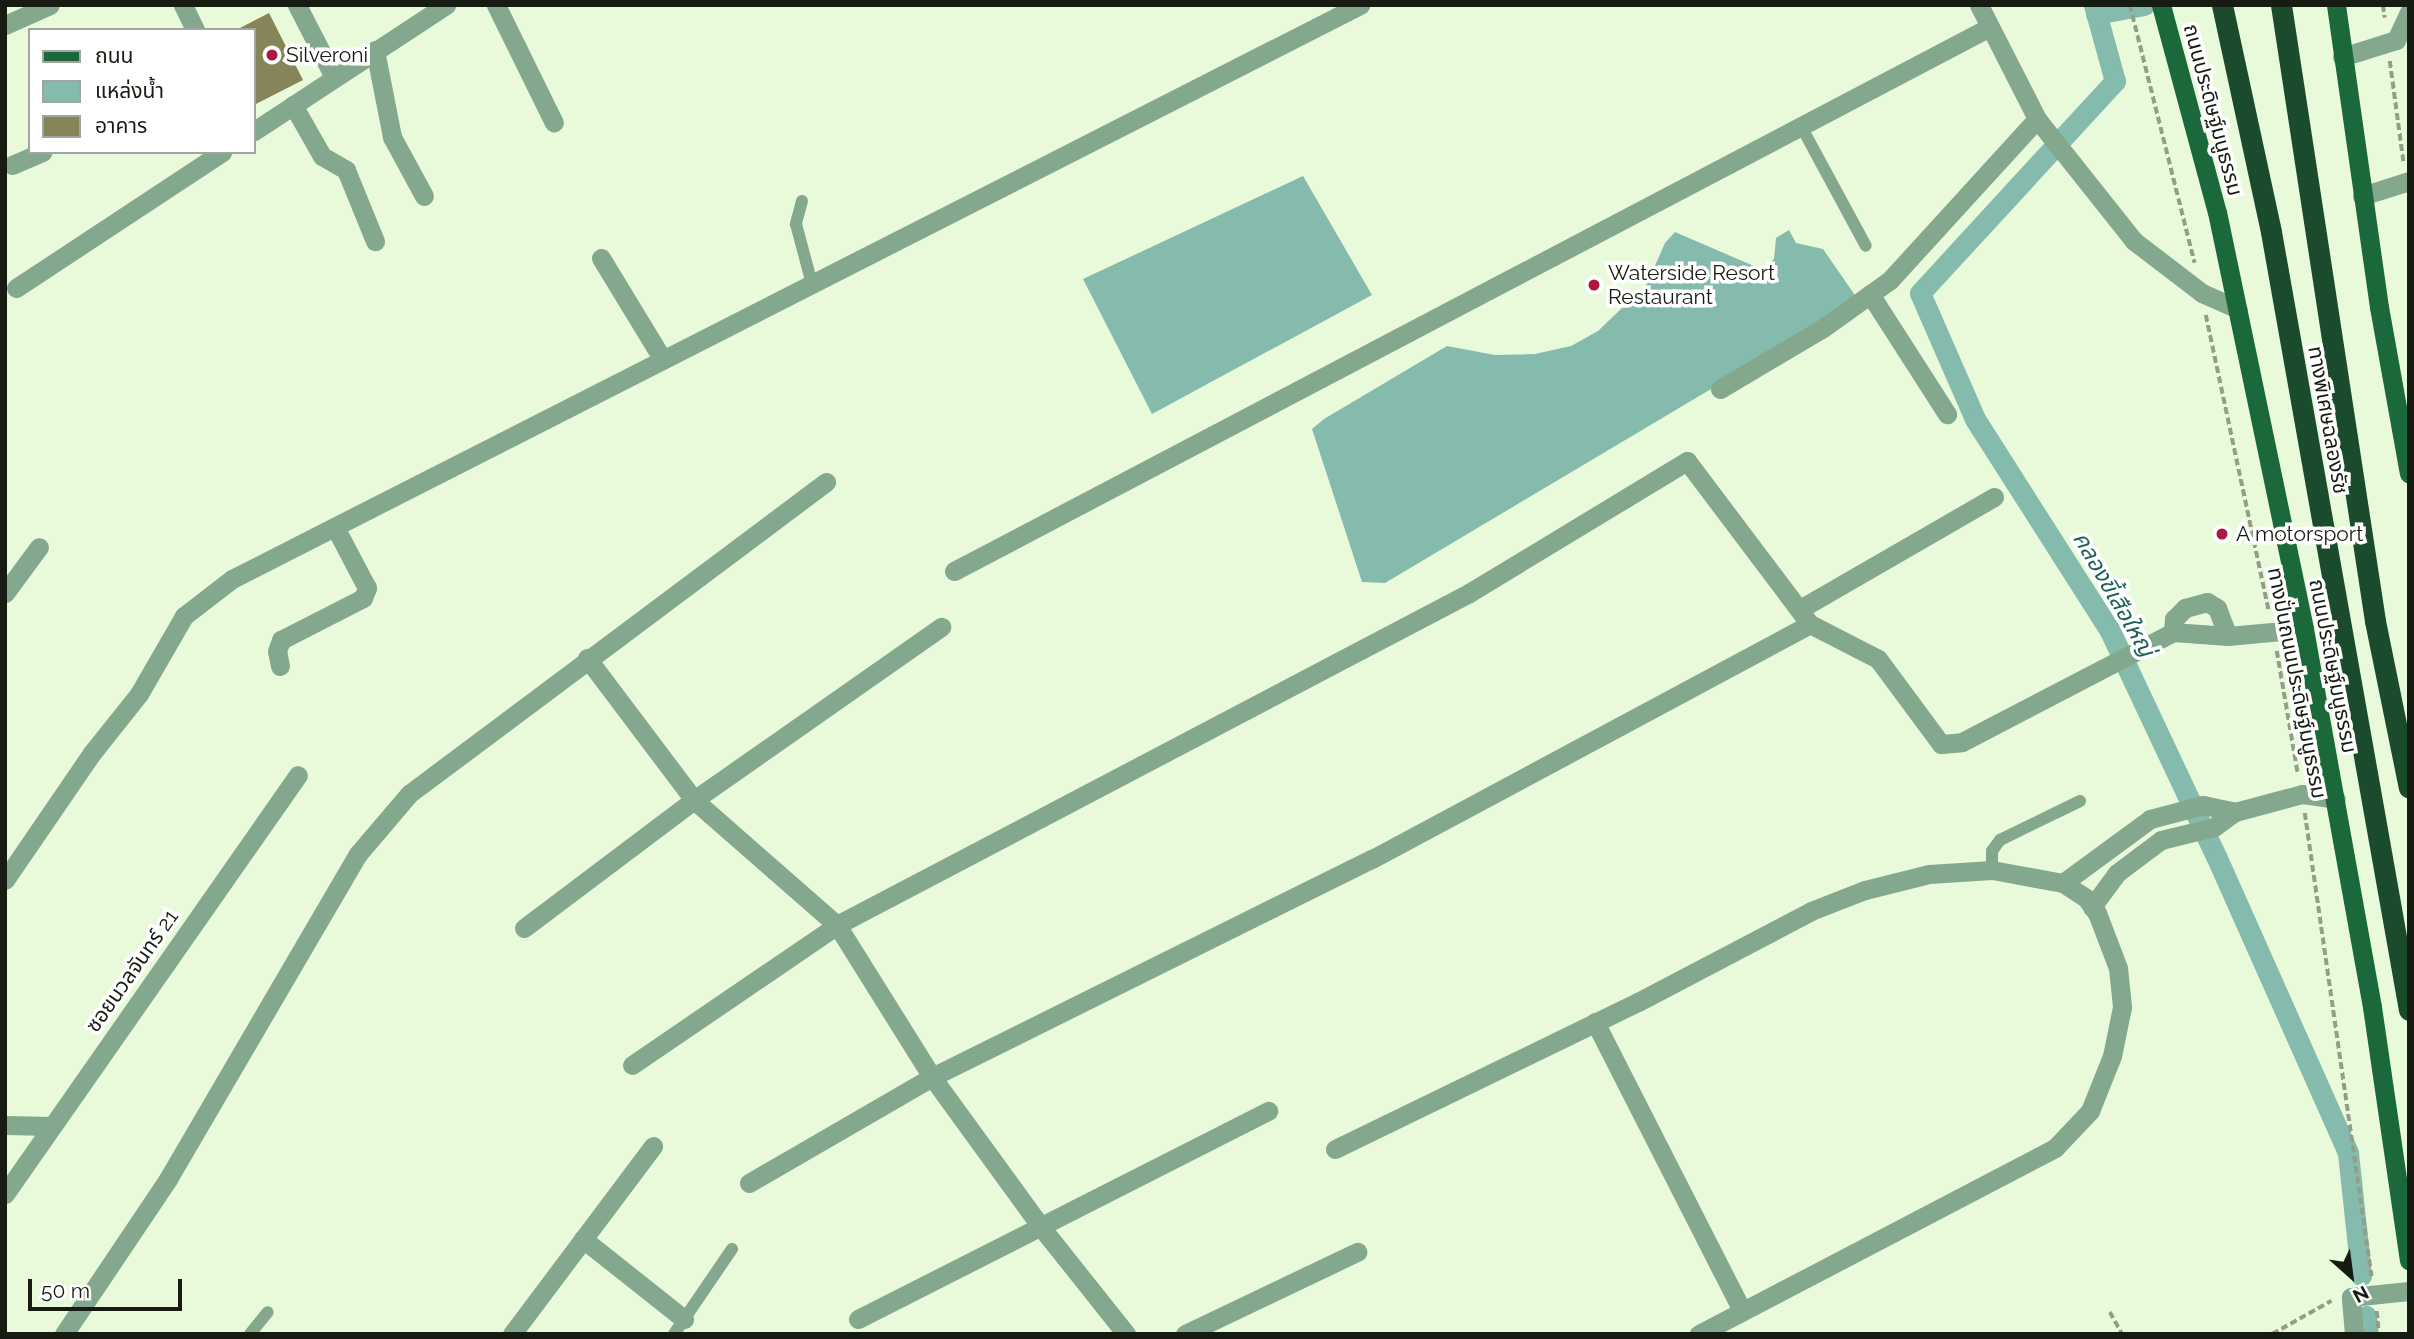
<!DOCTYPE html>
<meta charset="utf-8">
<style>
body{margin:0}
#map{position:relative;width:2414px;height:1339px;overflow:hidden;background:#e9fadb;font-family:Raleway,"Noto Sans Thai",sans-serif}
div>[style]{position:absolute}
.water>*{inset:0;background:#84bbac}
.canal>*{height:21px;margin:-10.5px;padding:0 10.5px;transform-origin:10.5px;border-radius:10.5px;background:#84bbac}
.building>*{inset:0;background:#868559}
.path>*{height:3.5px;margin-top:-1.75px;transform-origin:0;background:repeating-linear-gradient(90deg,#929e88 0 7px,transparent 0 10.5px)}
.service>*{height:12px;margin:-6px;padding:0 6px;transform-origin:6px;border-radius:6px;background:#84a88e}
.minor>*{height:19px;margin:-9.5px;padding:0 9.5px;transform-origin:9.5px;border-radius:9.5px;background:#84a88e}
.primary>*{height:19px;margin:-9.5px;padding:0 9.5px;transform-origin:9.5px;border-radius:9.5px;background:#1b683b}
.motorway>*{height:21px;margin:-10.5px;padding:0 10.5px;transform-origin:10.5px;border-radius:10.5px;background:#1b4b2d}
.dots>*{width:19px;height:19px;translate:-50% -50%;box-sizing:border-box;border:4px solid #fff;border-radius:50%}
span{translate:-50% -50%;white-space:nowrap;text-align:center;line-height:1.15;-webkit-text-stroke:7px #fff;paint-order:stroke}
.poi-label{font-size:21px;color:#161c11}
.left{translate:0 -50%;text-align:left}
.street-label{font-size:21px;color:#161c11}
.water-label{font-size:23px;color:#1b6354;font-style:italic}
.frame{position:absolute;inset:0;border:7px solid #161c11;pointer-events:none}
.legend{position:absolute;left:28px;top:28px;width:228px;height:126px;box-sizing:border-box;background:#fff;border:2px solid #a2a4a0;margin:0;padding:9px 12px;list-style:none;font-size:21px;color:#161c11}
.legend li{display:flex;align-items:center;gap:14px;height:35px}
.legend b{width:35px;border:2px solid #a2a4a0}
.north{position:absolute;left:2316px;top:1241px;width:70px;height:70px;-webkit-text-stroke:5px #fff;paint-order:stroke;rotate:152deg;font-size:19px;font-weight:700;line-height:28px;text-align:center;color:#161c11}
.north::after{content:'';display:block;margin:auto;width:24px;height:32px;background:#161c11;clip-path:polygon(50% 0,100% 100%,50% 72%,0 100%)}
.scale{position:absolute;left:28px;top:1279px;width:154px;height:32px;box-sizing:border-box;border:4px solid #161c11;border-top:0;padding-left:9px;font-size:21px;line-height:24px;white-space:nowrap;color:#161c11;-webkit-text-stroke:5px #fff;paint-order:stroke}
</style>
<div id="map">
<div class="water">
<div style="clip-path:polygon(1303px 176px,1372px 295px,1152px 414px,1083px 279px)"></div>
<div style="clip-path:polygon(1789px 230px,1796px 243px,1823px 249px,1859px 301px,1385px 583px,1362px 582px,1312px 429px,1324px 419px,1447px 346px,1495px 355px,1535px 354px,1571px 346px,1598px 331px,1647px 284px,1665px 243px,1675px 232px,1763px 270px,1774px 259px,1776px 238px)"></div>
</div>
<div class="canal">
<div style="left:2094px;top:5px;width:79px;rotate:74.6deg"></div>
<div style="left:2115px;top:81px;width:288px;rotate:132.6deg"></div>
<div style="left:1920px;top:293px;width:137px;rotate:66.4deg"></div>
<div style="left:1975px;top:419px;width:251px;rotate:57.5deg"></div>
<div style="left:2110px;top:631px;width:249px;rotate:64.8deg"></div>
<div style="left:2216px;top:856px;width:325px;rotate:66deg"></div>
<div style="left:2348px;top:1153px;width:123px;rotate:83.9deg"></div>
<div style="left:2096px;top:14px;width:49px;rotate:-10.6deg"></div>
<div style="left:2366px;top:1316px;width:18px;rotate:84deg"></div>
</div>
<div class="building">
<div style="clip-path:polygon(269px 13px,303px 80px,254px 105px,254px 30px,236px 30px)"></div>
</div>
<div class="path">
<div style="left:2130px;top:5px;width:266px;rotate:75.9deg"></div>
<div style="left:2383px;top:5px;width:13px;rotate:81deg"></div>
<div style="left:2390px;top:61px;width:104px;rotate:82.3deg"></div>
<div style="left:2206px;top:315px;width:304px;rotate:78deg"></div>
<div style="left:2277px;top:651px;width:125px;rotate:80.3deg"></div>
<div style="left:2305px;top:813px;width:468px;rotate:81.8deg"></div>
<div style="left:2377px;top:1311px;width:23px;rotate:85deg"></div>
<div style="left:2110px;top:1312px;width:25px;rotate:61deg"></div>
<div style="left:2272px;top:1334px;width:68px;rotate:-29.2deg"></div>
</div>
<div class="service">
<div style="left:1801px;top:126px;width:136px;rotate:61.6deg"></div>
<div style="left:802px;top:201px;width:24px;rotate:105deg"></div>
<div style="left:796px;top:224px;width:62px;rotate:75.1deg"></div>
<div style="left:1992px;top:870px;width:19px;rotate:-90deg"></div>
<div style="left:1992px;top:851px;width:14px;rotate:-54deg"></div>
<div style="left:2000px;top:840px;width:89px;rotate:-26deg"></div>
<div style="left:250px;top:1334px;width:28px;rotate:-51deg"></div>
<div style="left:674px;top:1334px;width:103px;rotate:-55.7deg"></div>
</div>
<div class="minor">
<div style="left:183px;top:5px;width:28px;rotate:64deg"></div>
<div style="left:297px;top:5px;width:81px;rotate:62.8deg"></div>
<div style="left:496px;top:5px;width:131px;rotate:63.8deg"></div>
<div style="left:1979px;top:5px;width:128px;rotate:63deg"></div>
<div style="left:2037px;top:119px;width:156px;rotate:51.5deg"></div>
<div style="left:2134px;top:241px;width:86px;rotate:37.4deg"></div>
<div style="left:2202px;top:293px;width:39px;rotate:24deg"></div>
<div style="left:5px;top:25px;width:49px;rotate:-24deg"></div>
<div style="left:375px;top:50px;width:89px;rotate:78.9deg"></div>
<div style="left:392px;top:137px;width:67px;rotate:61.5deg"></div>
<div style="left:2342px;top:57px;width:57px;rotate:-17.5deg"></div>
<div style="left:2396px;top:40px;width:31px;rotate:-65deg"></div>
<div style="left:293px;top:105px;width:59px;rotate:60.4deg"></div>
<div style="left:322px;top:156px;width:28px;rotate:30deg"></div>
<div style="left:346px;top:170px;width:77px;rotate:67.8deg"></div>
<div style="left:254px;top:131px;width:230px;rotate:-33.3deg"></div>
<div style="left:12px;top:165px;width:33px;rotate:-23deg"></div>
<div style="left:2362px;top:196px;width:49px;rotate:-17.7deg"></div>
<div style="left:601px;top:258px;width:119px;rotate:58.7deg"></div>
<div style="left:16px;top:288px;width:247px;rotate:-33.4deg"></div>
<div style="left:1870px;top:294px;width:143px;rotate:57.3deg"></div>
<div style="left:1720px;top:389px;width:120px;rotate:-30.6deg"></div>
<div style="left:1823px;top:328px;width:82px;rotate:-35.6deg"></div>
<div style="left:1890px;top:280px;width:218px;rotate:-47.6deg"></div>
<div style="left:954px;top:571px;width:1168px;rotate:-27.71deg"></div>
<div style="left:5px;top:593px;width:57px;rotate:-53.5deg"></div>
<div style="left:1800px;top:609px;width:224px;rotate:-30deg"></div>
<div style="left:2173px;top:632px;width:13px;rotate:-86deg"></div>
<div style="left:2174px;top:619px;width:16px;rotate:-45deg"></div>
<div style="left:2185px;top:608px;width:23px;rotate:-15deg"></div>
<div style="left:2207px;top:602px;width:12px;rotate:31deg"></div>
<div style="left:2217px;top:608px;width:30px;rotate:69deg"></div>
<div style="left:587px;top:658px;width:178px;rotate:53deg"></div>
<div style="left:694px;top:800px;width:190px;rotate:41.2deg"></div>
<div style="left:837px;top:925px;width:179px;rotate:58deg"></div>
<div style="left:932px;top:1077px;width:185px;rotate:54deg"></div>
<div style="left:1041px;top:1227px;width:137px;rotate:51.5deg"></div>
<div style="left:280px;top:666px;width:15px;rotate:-101deg"></div>
<div style="left:277px;top:651px;width:12px;rotate:-70deg"></div>
<div style="left:281px;top:640px;width:92px;rotate:-27.1deg"></div>
<div style="left:363px;top:598px;width:11px;rotate:-68deg"></div>
<div style="left:367px;top:588px;width:67px;rotate:-117.7deg"></div>
<div style="left:5px;top:880px;width:154px;rotate:-55.6deg"></div>
<div style="left:92px;top:753px;width:75px;rotate:-51.5deg"></div>
<div style="left:139px;top:694px;width:90px;rotate:-60deg"></div>
<div style="left:184px;top:616px;width:61px;rotate:-37.6deg"></div>
<div style="left:232px;top:579px;width:1266px;rotate:-26.97deg"></div>
<div style="left:2063px;top:883px;width:108px;rotate:-36.3deg"></div>
<div style="left:2150px;top:819px;width:55px;rotate:-14.8deg"></div>
<div style="left:2203px;top:805px;width:33px;rotate:12deg"></div>
<div style="left:2092px;top:907px;width:42px;rotate:-53.7deg"></div>
<div style="left:2117px;top:873px;width:55px;rotate:-36.9deg"></div>
<div style="left:2161px;top:840px;width:55px;rotate:-13.8deg"></div>
<div style="left:2214px;top:827px;width:26px;rotate:-36deg"></div>
<div style="left:2235px;top:812px;width:69px;rotate:-15deg"></div>
<div style="left:2302px;top:794px;width:34px;rotate:8deg"></div>
<div style="left:524px;top:928px;width:213px;rotate:-37deg"></div>
<div style="left:694px;top:800px;width:302px;rotate:-35deg"></div>
<div style="left:1595px;top:1022px;width:321px;rotate:63deg"></div>
<div style="left:632px;top:1065px;width:248px;rotate:-34.3deg"></div>
<div style="left:837px;top:925px;width:714px;rotate:-27.71deg"></div>
<div style="left:1469px;top:593px;width:255px;rotate:-31.2deg"></div>
<div style="left:1687px;top:461px;width:204px;rotate:53deg"></div>
<div style="left:1810px;top:624px;width:76px;rotate:27.2deg"></div>
<div style="left:1878px;top:659px;width:106px;rotate:53.5deg"></div>
<div style="left:1941px;top:744px;width:21px;rotate:-5deg"></div>
<div style="left:1962px;top:742px;width:238px;rotate:-27.5deg"></div>
<div style="left:2173px;top:632px;width:55px;rotate:4.2deg"></div>
<div style="left:2228px;top:636px;width:76px;rotate:-5.3deg"></div>
<div style="left:5px;top:1125px;width:46px;rotate:1.2deg"></div>
<div style="left:1335px;top:1149px;width:337px;rotate:-25.9deg"></div>
<div style="left:1638px;top:1002px;width:195px;rotate:-27.7deg"></div>
<div style="left:1811px;top:911px;width:58px;rotate:-21.3deg"></div>
<div style="left:1865px;top:890px;width:66px;rotate:-14deg"></div>
<div style="left:1929px;top:874px;width:63px;rotate:-3.6deg"></div>
<div style="left:1992px;top:870px;width:72px;rotate:10.4deg"></div>
<div style="left:2063px;top:883px;width:27px;rotate:33deg"></div>
<div style="left:2086px;top:898px;width:19px;rotate:54deg"></div>
<div style="left:2097px;top:913px;width:59px;rotate:69.1deg"></div>
<div style="left:2118px;top:968px;width:39px;rotate:84deg"></div>
<div style="left:2122px;top:1007px;width:50px;rotate:101.5deg"></div>
<div style="left:2112px;top:1056px;width:59px;rotate:111.8deg"></div>
<div style="left:2090px;top:1111px;width:51px;rotate:133.4deg"></div>
<div style="left:2055px;top:1148px;width:402px;rotate:152.4deg"></div>
<div style="left:749px;top:1183px;width:211px;rotate:-30.1deg"></div>
<div style="left:932px;top:1077px;width:491px;rotate:-26.4deg"></div>
<div style="left:1372px;top:859px;width:497px;rotate:-28.2deg"></div>
<div style="left:5px;top:1194px;width:511px;rotate:-55.04deg"></div>
<div style="left:583px;top:1239px;width:129px;rotate:38.4deg"></div>
<div style="left:858px;top:1319px;width:460px;rotate:-26.9deg"></div>
<div style="left:64px;top:1334px;width:187px;rotate:-56.1deg"></div>
<div style="left:168px;top:1179px;width:376px;rotate:-59.7deg"></div>
<div style="left:358px;top:854px;width:79px;rotate:-49.6deg"></div>
<div style="left:409px;top:794px;width:521px;rotate:-36.8deg"></div>
<div style="left:512px;top:1334px;width:235px;rotate:-53.1deg"></div>
<div style="left:1185px;top:1334px;width:191px;rotate:-25.5deg"></div>
<div style="left:2354px;top:1334px;width:37px;rotate:-95deg"></div>
<div style="left:2351px;top:1297px;width:58px;rotate:-5.9deg"></div>
</div>
<div class="primary">
<div style="left:2161px;top:5px;width:214px;rotate:74.9deg"></div>
<div style="left:2217px;top:212px;width:426px;rotate:78.2deg"></div>
<div style="left:2304px;top:629px;width:384px;rotate:79.8deg"></div>
<div style="left:2372px;top:1007px;width:256px;rotate:81.7deg"></div>
<div style="left:2336px;top:5px;width:305px;rotate:81.9deg"></div>
<div style="left:2379px;top:307px;width:169px;rotate:79.8deg"></div>
</div>
<div class="motorway">
<div style="left:2222px;top:5px;width:232px;rotate:77.8deg"></div>
<div style="left:2271px;top:232px;width:790px;rotate:79.94deg"></div>
<div style="left:2281px;top:5px;width:623px;rotate:81.32deg"></div>
<div style="left:2375px;top:621px;width:170px;rotate:78.5deg"></div>
</div>
<div class="dots">
<div style="left:272px;top:55px;background:#ad183e"></div>
<div style="left:1594px;top:285px;background:#ad183e"></div>
<div style="left:2222px;top:534px;background:#ad183e"></div>
</div>
<div class="poi-label">
<span class="left" style="left:286px;top:55px">Silveroni</span>
<span class="left" style="left:1608px;top:285px">Waterside Resort<br>Restaurant</span>
<span class="left" style="left:2236px;top:534px">A motorsport</span>
</div>
<div class="street-label">
<span style="left:2213px;top:110px;rotate:75deg">ถนนประดิษฐ์มนูธรรม</span>
<span style="left:2328px;top:420px;rotate:80deg">ทางพิเศษฉลองรัช</span>
<span style="left:2333px;top:666px;rotate:79deg">ถนนประดิษฐ์มนูธรรม</span>
<span style="left:2297px;top:683px;rotate:79deg">ทางปั่นถนนประดิษฐ์มนูธรรม</span>
<span style="left:132px;top:971px;rotate:-55deg">ซอยนวลจันทร์ 21</span>
</div>
<div class="water-label">
<span style="left:2114px;top:594px;rotate:60deg">คลองขี้เสือใหญ่</span>
</div>
<div class="frame"></div>
<ul class="legend">
<li><b style="height:9px;background:#1b683b"></b>ถนน</li>
<li><b style="height:19px;background:#84bbac"></b>แหล่งน้ำ</li>
<li><b style="height:19px;background:#868559"></b>อาคาร</li>
</ul>
<div class="north">N</div>
<div class="scale">50 m</div>
</div>
